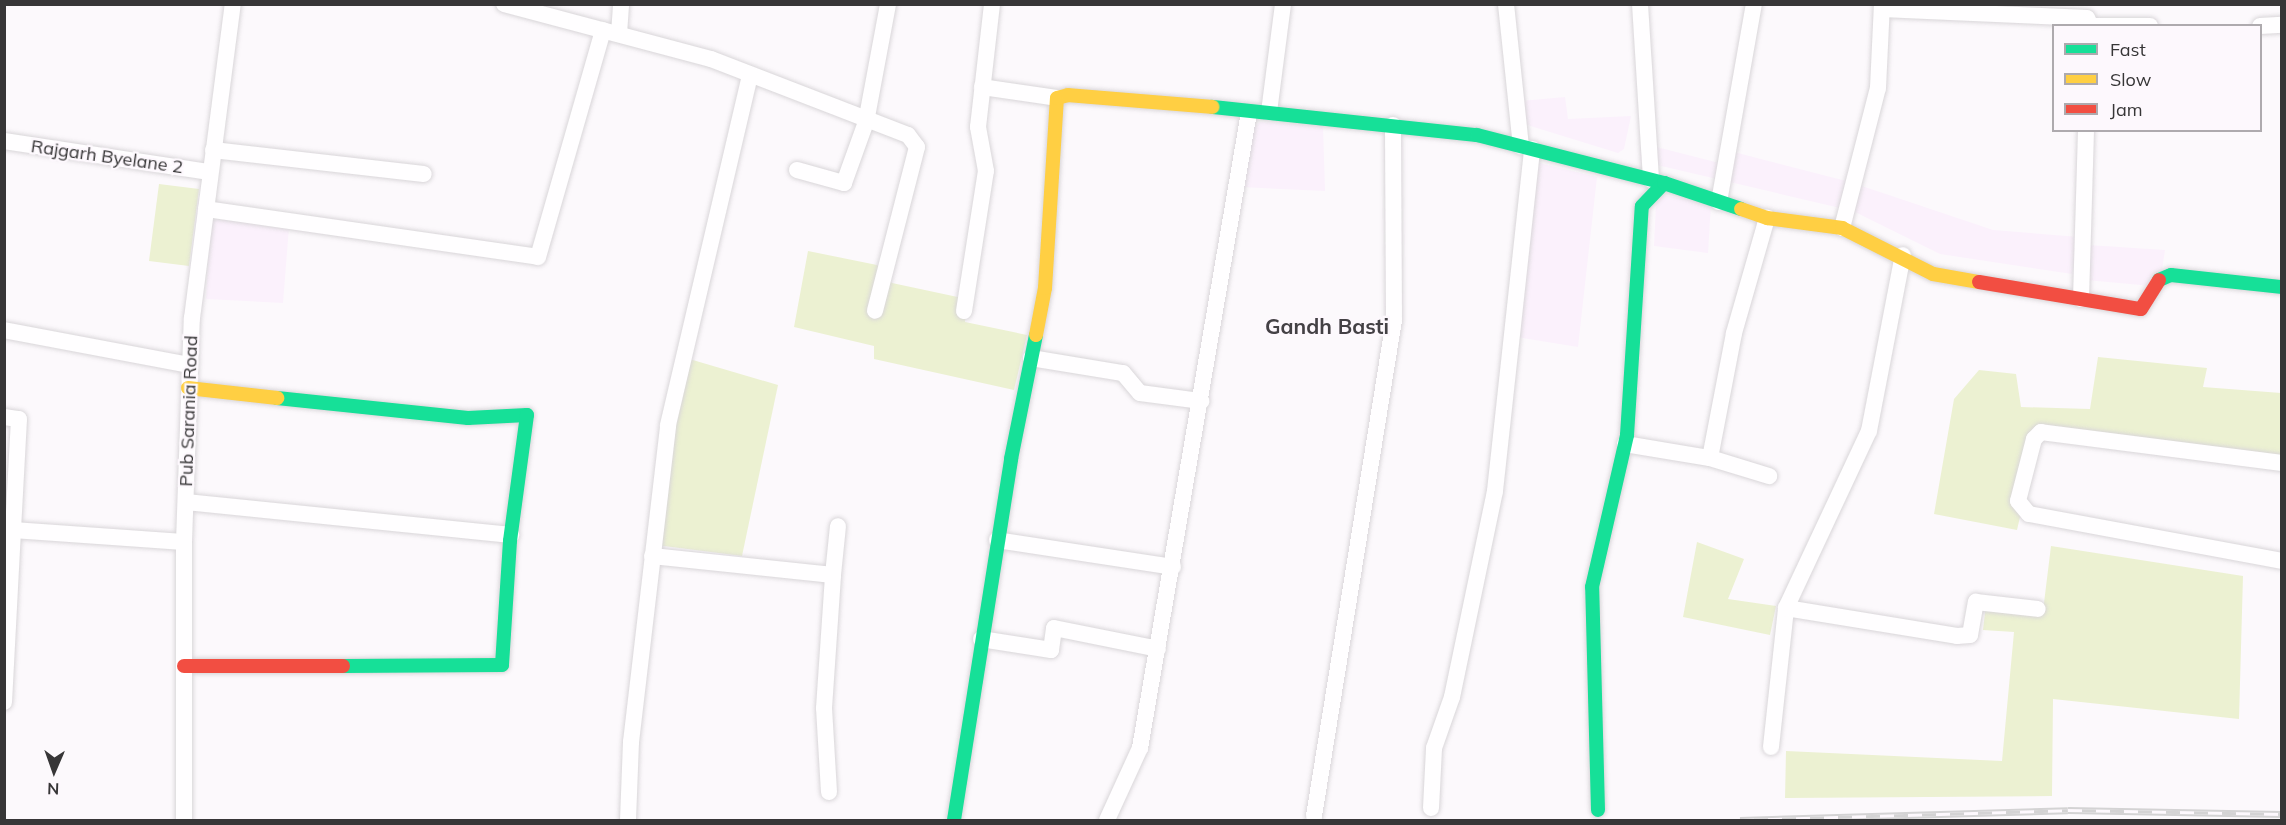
<!DOCTYPE html>
<style>
body{margin:0}
#map{position:relative;width:2286px;height:825px;overflow:hidden;background:#fcf9fc;font-family:Mulish,sans-serif}
div>[style]{position:absolute}
.commercial>*{inset:0;background:#fbf1fc}
.green>*{inset:0;background:#ecf1d2}
.roads{filter:drop-shadow(0 0 2px #d9d6d9) drop-shadow(0 0 2px #d9d6d9)}
.street>*{height:16px;margin:-8px;padding:0 8px;transform-origin:8px;border-radius:8px;background:#fffeff}
.fast>*{height:14px;margin:-7px;padding:0 7px;transform-origin:7px;border-radius:7px;background:#16e098}
.slow>*{height:14px;margin:-7px;padding:0 7px;transform-origin:7px;border-radius:7px;background:#ffcf43}
.jam>*{height:14px;margin:-7px;padding:0 7px;transform-origin:7px;border-radius:7px;background:#f24e42}
.rail>*{height:7px;margin-top:-3.5px;transform-origin:0;background:repeating-linear-gradient(90deg,#fdf8fd 0 14px,#d4d3d4 0 28px);box-sizing:border-box;border-block:2px solid #d4d3d4}
span{translate:-50% -50%;white-space:nowrap;text-align:center;line-height:1.15;-webkit-text-stroke:4.5px #fdf8fd;paint-order:stroke}
.street-label{font-size:18px;color:#373637}
.quarter-label{font-size:21px;color:#444145;font-weight:700}
.frame{position:absolute;inset:0;border:6px solid #373637;pointer-events:none}
.legend{position:absolute;left:2052px;top:24px;width:210px;height:108px;box-sizing:border-box;background:#fdf8fd;border:2px solid #aeaaae;margin:0;padding:8px 10px;list-style:none;font-size:18px;color:#373637}
.legend li{display:flex;align-items:center;gap:12px;height:30px}
.legend b{width:30px;border:2px solid #aeaaae}
.north{position:absolute;left:24px;top:741px;width:60px;height:60px;-webkit-text-stroke:4px #fdf8fd;paint-order:stroke;rotate:182deg;font-size:16px;font-weight:700;line-height:24px;text-align:center;color:#373637}
.north::after{content:'';display:block;margin:auto;width:21px;height:27px;background:#373637;clip-path:polygon(50% 0,100% 100%,50% 72%,0 100%)}
</style>
<div id="map">
<div class="commercial">
<div style="clip-path:polygon(1565px 97px,1568px 119px,1631px 116px,1624px 149px,1618px 153px,1524px 124px,1521px 101px)"></div>
<div style="clip-path:polygon(1260px 122px,1323px 126px,1325px 191px,1241px 187px,1251px 129px)"></div>
<div style="clip-path:polygon(1641px 143px,1727px 165px,1730px 151px,1850px 182px,1993px 230px,2079px 237px,2072px 274px,1940px 254px,1853px 211px,1640px 161px)"></div>
<div style="clip-path:polygon(1535px 162px,1597px 177px,1578px 347px,1516px 337px)"></div>
<div style="clip-path:polygon(1662px 195px,1711px 204px,1708px 253px,1654px 246px,1656px 203px)"></div>
<div style="clip-path:polygon(215px 219px,289px 227px,283px 303px,206px 299px,210px 224px)"></div>
<div style="clip-path:polygon(2088px 245px,2165px 250px,2161px 277px,2152px 286px,2086px 280px)"></div>
</div>
<div class="green">
<div style="clip-path:polygon(159px 184px,199px 189px,189px 266px,149px 261px)"></div>
<div style="clip-path:polygon(808px 251px,877px 265px,892px 283px,967px 299px,965px 322px,1027px 335px,1014px 390px,874px 359px,874px 346px,794px 327px)"></div>
<div style="clip-path:polygon(2098px 357px,2207px 368px,2203px 387px,2281px 393px,2281px 466px,2040px 430px,2017px 530px,1934px 514px,1954px 399px,1979px 370px,2016px 374px,2021px 407px,2090px 409px)"></div>
<div style="clip-path:polygon(686px 358px,778px 385px,742px 556px,656px 545px)"></div>
<div style="clip-path:polygon(1697px 542px,1744px 559px,1728px 599px,1776px 606px,1770px 635px,1683px 617px)"></div>
<div style="clip-path:polygon(2051px 546px,2243px 576px,2239px 719px,2053px 699px,2052px 796px,1785px 798px,1786px 751px,2002px 761px,2014px 632px,1983px 630px,1986px 604px,2043px 611px)"></div>
</div>
<div class="roads">
<div class="street">
<div style="left:504px;top:4px;width:214px;rotate:14.9deg"></div>
<div style="left:711px;top:59px;width:211px;rotate:21.1deg"></div>
<div style="left:908px;top:135px;width:15px;rotate:53deg"></div>
<div style="left:917px;top:147px;width:169px;rotate:104.4deg"></div>
<div style="left:1506px;top:4px;width:143px;rotate:84deg"></div>
<div style="left:1640px;top:4px;width:176px;rotate:86.4deg"></div>
<div style="left:1882px;top:9px;width:205px;rotate:2.5deg"></div>
<div style="left:2087px;top:18px;width:4px;rotate:63deg"></div>
<div style="left:2089px;top:26px;width:61px"></div>
<div style="left:2260px;top:26px;width:22px;rotate:-3deg"></div>
<div style="left:619px;top:34px;width:30px;rotate:-86deg"></div>
<div style="left:982px;top:87px;width:76px;rotate:8.3deg"></div>
<div style="left:1269px;top:112px;width:109px;rotate:-82.6deg"></div>
<div style="left:4px;top:141px;width:208px;rotate:8.6deg"></div>
<div style="left:213px;top:150px;width:212px;rotate:6.5deg"></div>
<div style="left:797px;top:170px;width:49px;rotate:15.5deg"></div>
<div style="left:844px;top:183px;width:65px;rotate:-70.2deg"></div>
<div style="left:866px;top:122px;width:120px;rotate:-79.4deg"></div>
<div style="left:1719px;top:202px;width:201px;rotate:-80deg"></div>
<div style="left:206px;top:209px;width:335px;rotate:8.2deg"></div>
<div style="left:538px;top:257px;width:236px;rotate:-74deg"></div>
<div style="left:1842px;top:228px;width:145px;rotate:-75.6deg"></div>
<div style="left:1878px;top:88px;width:84px;rotate:-87.3deg"></div>
<div style="left:2081px;top:299px;width:169px;rotate:-88.3deg"></div>
<div style="left:964px;top:311px;width:142px;rotate:-81.1deg"></div>
<div style="left:986px;top:171px;width:45px;rotate:-100.3deg"></div>
<div style="left:978px;top:127px;width:124px;rotate:-83.5deg"></div>
<div style="left:4px;top:330px;width:188px;rotate:10.7deg"></div>
<div style="left:1031px;top:358px;width:93px;rotate:9.3deg"></div>
<div style="left:1123px;top:373px;width:26px;rotate:50deg"></div>
<div style="left:1140px;top:393px;width:62px;rotate:7.5deg"></div>
<div style="left:4px;top:417px;width:15px;rotate:8deg"></div>
<div style="left:19px;top:419px;width:111px;rotate:93.1deg"></div>
<div style="left:1625px;top:444px;width:86px;rotate:9.4deg"></div>
<div style="left:1710px;top:458px;width:127px;rotate:-79.1deg"></div>
<div style="left:1734px;top:333px;width:120px;rotate:-74deg"></div>
<div style="left:1710px;top:458px;width:62px;rotate:17deg"></div>
<div style="left:2282px;top:463px;width:243px;rotate:-172.7deg"></div>
<div style="left:2041px;top:432px;width:10px;rotate:135deg"></div>
<div style="left:2034px;top:439px;width:64px;rotate:104.5deg"></div>
<div style="left:2018px;top:501px;width:17px;rotate:50deg"></div>
<div style="left:2029px;top:514px;width:257px;rotate:10.5deg"></div>
<div style="left:186px;top:502px;width:327px;rotate:5.8deg"></div>
<div style="left:997px;top:540px;width:178px;rotate:8.7deg"></div>
<div style="left:652px;top:556px;width:182px;rotate:6deg"></div>
<div style="left:833px;top:575px;width:49px;rotate:-84.2deg"></div>
<div style="left:1786px;top:608px;width:173px;rotate:9.3deg"></div>
<div style="left:1957px;top:636px;width:13px;rotate:-4deg"></div>
<div style="left:1970px;top:635px;width:34px;rotate:-80deg"></div>
<div style="left:1976px;top:602px;width:62px;rotate:6.4deg"></div>
<div style="left:981px;top:639px;width:71px;rotate:8.9deg"></div>
<div style="left:1051px;top:650px;width:22px;rotate:-82deg"></div>
<div style="left:1054px;top:628px;width:106px;rotate:11.4deg"></div>
<div style="left:4px;top:702px;width:172px;rotate:-87deg"></div>
<div style="left:13px;top:530px;width:171px;rotate:4deg"></div>
<div style="left:1771px;top:747px;width:140px;rotate:-83.8deg"></div>
<div style="left:1786px;top:608px;width:195px;rotate:-64.9deg"></div>
<div style="left:1869px;top:431px;width:179px;rotate:-79.1deg"></div>
<div style="left:829px;top:792px;width:84px;rotate:-93.4deg"></div>
<div style="left:824px;top:708px;width:133px;rotate:-86.1deg"></div>
<div style="left:1431px;top:808px;width:60px;rotate:-87.1deg"></div>
<div style="left:1434px;top:748px;width:54px;rotate:-70.6deg"></div>
<div style="left:1452px;top:697px;width:210px;rotate:-78.2deg"></div>
<div style="left:1495px;top:491px;width:344px;rotate:-83.8deg"></div>
<div style="left:1314px;top:816px;width:502px;rotate:-80.84deg"></div>
<div style="left:1394px;top:320px;width:195px;rotate:-90.3deg"></div>
<div style="left:184px;top:820px;width:278px;rotate:-90deg"></div>
<div style="left:184px;top:542px;width:224px;rotate:-88deg"></div>
<div style="left:192px;top:318px;width:317px;rotate:-82.6deg"></div>
<div style="left:628px;top:820px;width:78px;rotate:-87.8deg"></div>
<div style="left:631px;top:742px;width:319px;rotate:-83.3deg"></div>
<div style="left:668px;top:425px;width:359px;rotate:-76.8deg"></div>
<div style="left:1107px;top:820px;width:79px;rotate:-65.4deg"></div>
<div style="left:1140px;top:748px;width:645px;rotate:-80.27deg"></div>
</div>
<div class="fast">
<div style="left:1213px;top:107px;width:265px;rotate:6.1deg"></div>
<div style="left:1477px;top:135px;width:193px;rotate:14.4deg"></div>
<div style="left:2159px;top:280px;width:13px;rotate:-23deg"></div>
<div style="left:2171px;top:275px;width:112px;rotate:6.2deg"></div>
<div style="left:277px;top:398px;width:192px;rotate:6deg"></div>
<div style="left:468px;top:418px;width:59px;rotate:-2.9deg"></div>
<div style="left:527px;top:415px;width:127px;rotate:97.7deg"></div>
<div style="left:510px;top:541px;width:124px;rotate:93.7deg"></div>
<div style="left:502px;top:665px;width:159px;rotate:179.6deg"></div>
<div style="left:1598px;top:810px;width:223px;rotate:-91.5deg"></div>
<div style="left:1592px;top:587px;width:156px;rotate:-77deg"></div>
<div style="left:1627px;top:435px;width:229px;rotate:-86.3deg"></div>
<div style="left:1642px;top:206px;width:32px;rotate:-46deg"></div>
<div style="left:1664px;top:183px;width:81px;rotate:18.7deg"></div>
<div style="left:954px;top:820px;width:365px;rotate:-81deg"></div>
<div style="left:1011px;top:459px;width:126px;rotate:-78.6deg"></div>
</div>
<div class="slow">
<div style="left:1741px;top:209px;width:28px;rotate:19deg"></div>
<div style="left:1767px;top:218px;width:76px;rotate:7.6deg"></div>
<div style="left:1842px;top:228px;width:102px;rotate:26.8deg"></div>
<div style="left:1933px;top:274px;width:47px;rotate:9.9deg"></div>
<div style="left:1036px;top:335px;width:48px;rotate:-79.2deg"></div>
<div style="left:1045px;top:288px;width:190px;rotate:-86.4deg"></div>
<div style="left:1057px;top:98px;width:11px;rotate:-15deg"></div>
<div style="left:1068px;top:95px;width:145px;rotate:4.7deg"></div>
<div style="left:188px;top:388px;width:90px;rotate:6.4deg"></div>
</div>
<div class="jam">
<div style="left:1979px;top:282px;width:164px;rotate:9.5deg"></div>
<div style="left:2141px;top:309px;width:34px;rotate:-58deg"></div>
<div style="left:184px;top:666px;width:159px"></div>
</div>
</div>
<div class="rail">
<div style="left:1740px;top:820px;width:328px;rotate:-1.7deg"></div>
<div style="left:2068px;top:810px;width:214px;rotate:1.1deg"></div>
</div>
<div class="street-label">
<span style="left:107px;top:157px;rotate:8deg">Rajgarh Byelane 2</span>
<span style="left:189px;top:411px;rotate:-88deg">Pub Sarania Road</span>
</div>
<div class="quarter-label">
<span style="left:1327px;top:326px">Gandh Basti</span>
</div>
<div class="frame"></div>
<ul class="legend">
<li><b style="height:8px;background:#16e098"></b>Fast</li>
<li><b style="height:8px;background:#ffcf43"></b>Slow</li>
<li><b style="height:8px;background:#f24e42"></b>Jam</li>
</ul>
<div class="north">N</div>
</div>
